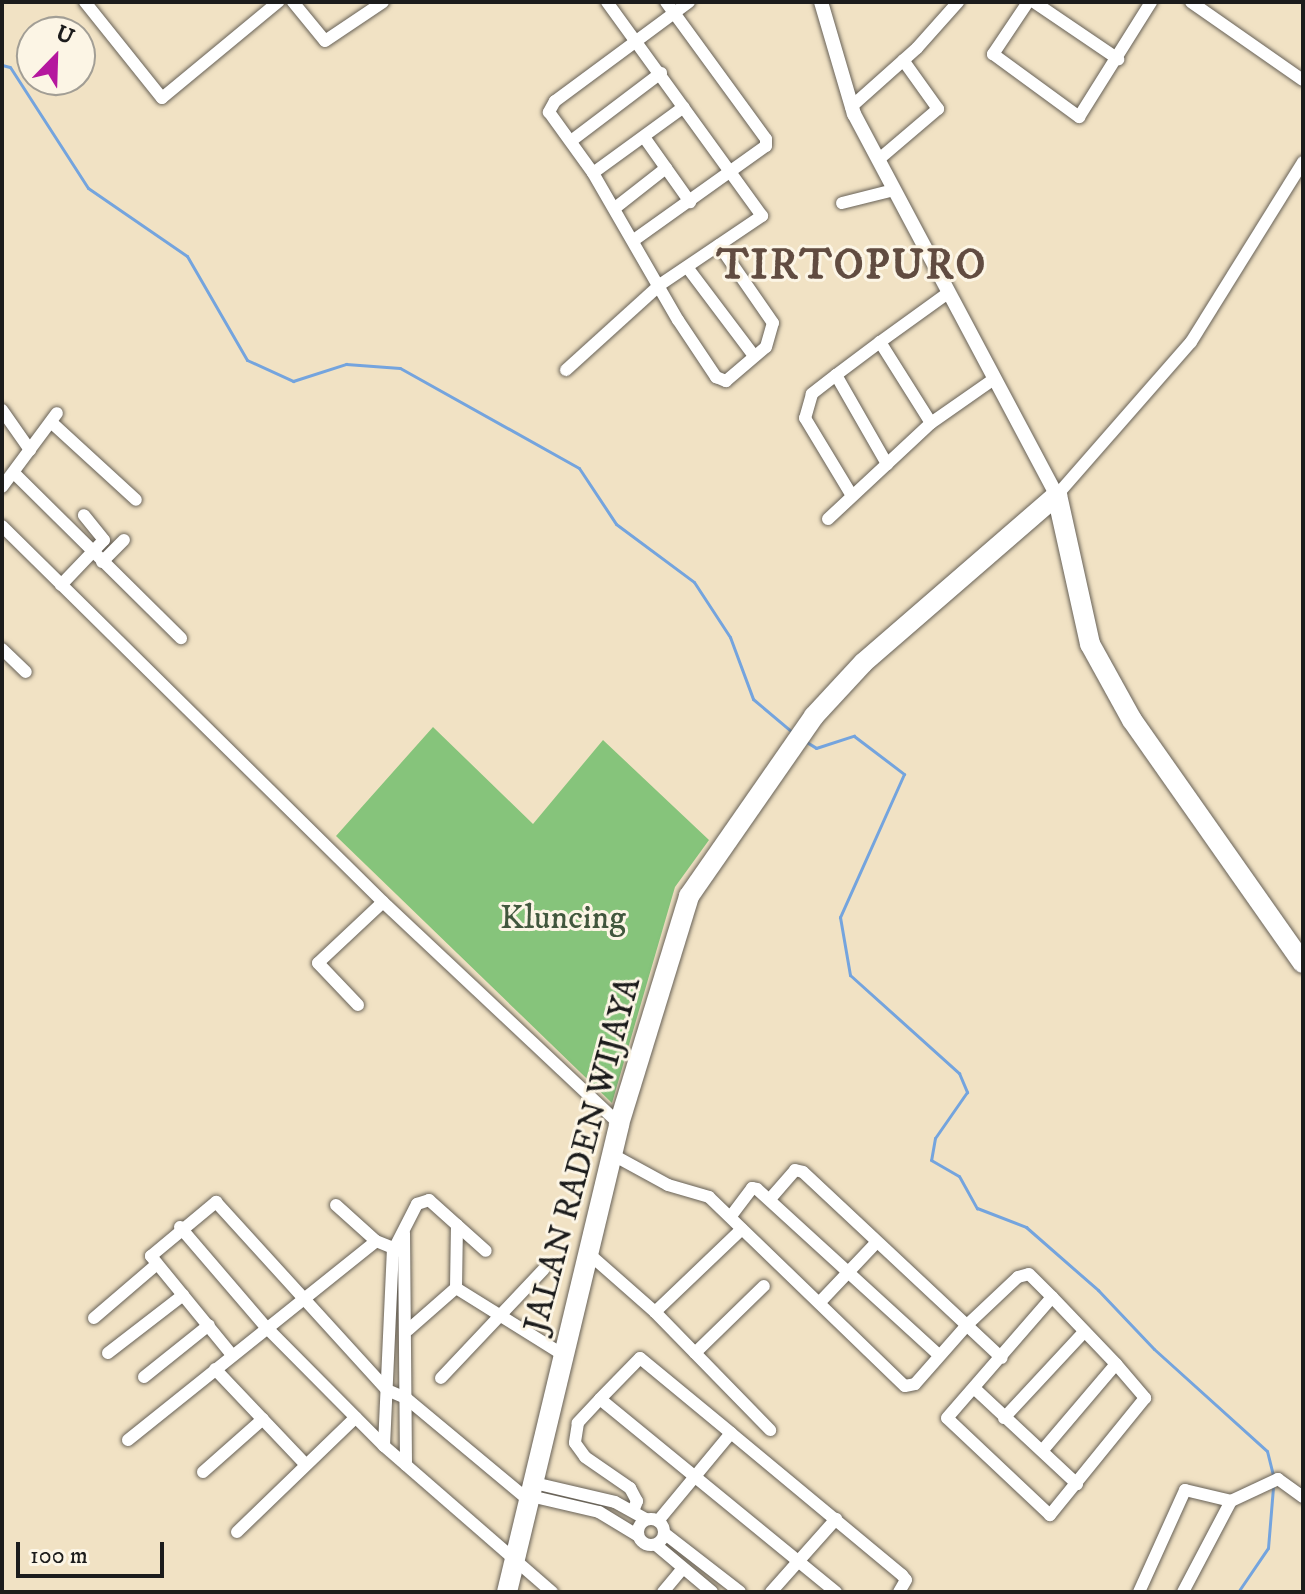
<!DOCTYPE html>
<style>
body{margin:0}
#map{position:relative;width:1305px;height:1594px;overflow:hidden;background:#f1e2c4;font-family:"IM FELL DW Pica",serif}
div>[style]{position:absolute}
.green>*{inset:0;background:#86c47b}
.stream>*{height:3px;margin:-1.5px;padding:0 1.5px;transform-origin:1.5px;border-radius:1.5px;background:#74a4de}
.roads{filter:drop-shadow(0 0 2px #676157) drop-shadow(0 0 2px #676157)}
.minor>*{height:12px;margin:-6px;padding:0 6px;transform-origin:6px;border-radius:6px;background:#fff}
.minor>.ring{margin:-6px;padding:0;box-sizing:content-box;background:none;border:12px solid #fff;border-radius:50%}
.tertiary>*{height:14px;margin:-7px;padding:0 7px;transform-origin:7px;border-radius:7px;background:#fff}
.trunk>*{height:20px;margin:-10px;padding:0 10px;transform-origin:10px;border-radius:10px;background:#fff}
span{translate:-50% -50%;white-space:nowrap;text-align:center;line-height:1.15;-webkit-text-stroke:6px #fcf5e5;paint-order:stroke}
.park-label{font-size:34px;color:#41573d}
.street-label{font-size:34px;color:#1c1c1c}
.district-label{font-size:42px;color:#614c41;font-weight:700;letter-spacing:2px}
.frame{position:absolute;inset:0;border:4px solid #1c1c1c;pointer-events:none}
.north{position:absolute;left:16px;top:16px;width:80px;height:80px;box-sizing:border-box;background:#fcf5e5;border:2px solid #a29e95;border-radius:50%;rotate:23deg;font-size:22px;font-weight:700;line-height:32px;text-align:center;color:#1c1c1c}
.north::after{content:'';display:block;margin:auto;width:28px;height:36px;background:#b5179e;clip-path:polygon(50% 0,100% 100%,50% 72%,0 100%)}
.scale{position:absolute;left:16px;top:1542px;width:148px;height:36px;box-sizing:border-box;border:4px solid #1c1c1c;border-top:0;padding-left:10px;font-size:24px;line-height:28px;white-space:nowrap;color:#1c1c1c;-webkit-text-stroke:6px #fcf5e5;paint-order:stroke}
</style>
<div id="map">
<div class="green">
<div style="clip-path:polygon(433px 727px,533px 824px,603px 740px,709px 840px,675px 887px,612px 1103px,336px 836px)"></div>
</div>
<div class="stream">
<div style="left:2px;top:65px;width:8px;rotate:14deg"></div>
<div style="left:10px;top:67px;width:144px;rotate:57.2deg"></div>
<div style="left:88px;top:188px;width:120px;rotate:34.5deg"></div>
<div style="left:187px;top:256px;width:120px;rotate:60deg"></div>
<div style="left:247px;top:360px;width:51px;rotate:24.5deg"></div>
<div style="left:293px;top:381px;width:56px;rotate:-17.8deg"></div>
<div style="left:346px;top:364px;width:54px;rotate:4.2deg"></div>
<div style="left:400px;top:368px;width:205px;rotate:29.2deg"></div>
<div style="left:579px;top:468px;width:67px;rotate:56.5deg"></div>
<div style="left:616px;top:524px;width:97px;rotate:36.6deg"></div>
<div style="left:694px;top:582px;width:66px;rotate:56.8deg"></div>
<div style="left:730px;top:637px;width:66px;rotate:69.6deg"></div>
<div style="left:753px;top:699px;width:51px;rotate:40.2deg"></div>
<div style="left:805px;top:741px;width:13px;rotate:32deg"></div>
<div style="left:816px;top:748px;width:40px;rotate:-18deg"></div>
<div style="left:854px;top:736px;width:63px;rotate:37.2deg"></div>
<div style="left:904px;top:774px;width:157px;rotate:114.1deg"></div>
<div style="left:840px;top:917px;width:59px;rotate:80.2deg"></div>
<div style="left:850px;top:975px;width:147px;rotate:42deg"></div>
<div style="left:959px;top:1073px;width:21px;rotate:67deg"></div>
<div style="left:967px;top:1092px;width:56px;rotate:124.8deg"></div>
<div style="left:935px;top:1138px;width:22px;rotate:100deg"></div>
<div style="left:931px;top:1160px;width:32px;rotate:30deg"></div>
<div style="left:959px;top:1176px;width:37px;rotate:61deg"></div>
<div style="left:977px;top:1208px;width:53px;rotate:21.2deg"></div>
<div style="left:1026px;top:1227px;width:96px;rotate:41.2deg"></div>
<div style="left:1098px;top:1290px;width:81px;rotate:46.5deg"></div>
<div style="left:1154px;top:1349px;width:152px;rotate:42.1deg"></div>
<div style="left:1267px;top:1451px;width:25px;rotate:76deg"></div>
<div style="left:1238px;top:1592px;width:53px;rotate:-55.7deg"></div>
<div style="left:1268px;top:1548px;width:61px;rotate:-85.3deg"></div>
</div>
<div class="roads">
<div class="minor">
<div style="left:85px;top:2px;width:123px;rotate:51.3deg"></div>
<div style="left:162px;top:98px;width:151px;rotate:-39.6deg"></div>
<div style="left:293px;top:2px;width:50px;rotate:50.6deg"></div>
<div style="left:325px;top:41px;width:70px;rotate:-33.9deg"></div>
<div style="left:689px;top:2px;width:167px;rotate:143.5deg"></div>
<div style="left:555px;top:101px;width:13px;rotate:119deg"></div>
<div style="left:549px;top:112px;width:75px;rotate:54.2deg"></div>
<div style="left:593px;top:173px;width:170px;rotate:60deg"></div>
<div style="left:678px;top:320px;width:69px;rotate:56.3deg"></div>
<div style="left:716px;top:377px;width:11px;rotate:22deg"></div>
<div style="left:726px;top:381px;width:52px;rotate:-40.4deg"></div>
<div style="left:766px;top:347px;width:25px;rotate:-74deg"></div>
<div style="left:773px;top:323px;width:95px;rotate:-124.7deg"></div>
<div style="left:1028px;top:2px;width:63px;rotate:123.9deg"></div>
<div style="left:993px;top:54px;width:107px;rotate:36.2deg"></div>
<div style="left:1079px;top:117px;width:136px;rotate:-57.9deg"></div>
<div style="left:1034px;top:2px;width:102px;rotate:34.2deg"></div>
<div style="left:1191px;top:2px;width:136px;rotate:34.9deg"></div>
<div style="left:851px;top:107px;width:89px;rotate:-41.8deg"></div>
<div style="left:917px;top:48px;width:62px;rotate:-48.3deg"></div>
<div style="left:644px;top:137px;width:80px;rotate:54.7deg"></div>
<div style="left:571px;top:141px;width:113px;rotate:-37.1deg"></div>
<div style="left:878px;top:160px;width:79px;rotate:-40.4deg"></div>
<div style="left:938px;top:109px;width:60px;rotate:-125.5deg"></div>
<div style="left:593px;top:173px;width:112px;rotate:-36deg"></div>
<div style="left:842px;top:203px;width:54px;rotate:-14deg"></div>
<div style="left:615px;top:208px;width:65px;rotate:-38.1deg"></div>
<div style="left:634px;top:240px;width:162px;rotate:-35.5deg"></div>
<div style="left:766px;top:146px;width:7px;rotate:-90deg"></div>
<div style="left:766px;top:139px;width:170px;rotate:-126.1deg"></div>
<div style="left:687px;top:267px;width:111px;rotate:53deg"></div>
<div style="left:880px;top:342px;width:55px;rotate:143.1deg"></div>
<div style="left:836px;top:375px;width:103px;rotate:60.2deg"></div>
<div style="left:566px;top:370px;width:128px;rotate:-42.2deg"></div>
<div style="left:661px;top:284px;width:122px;rotate:-34deg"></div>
<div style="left:762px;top:216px;width:264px;rotate:-125.9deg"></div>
<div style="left:836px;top:375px;width:31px;rotate:142deg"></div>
<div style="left:812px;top:394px;width:25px;rotate:106deg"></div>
<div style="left:805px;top:418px;width:91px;rotate:58.9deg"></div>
<div style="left:2px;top:410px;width:49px;rotate:55deg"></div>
<div style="left:51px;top:422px;width:115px;rotate:42.5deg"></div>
<div style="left:931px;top:423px;width:96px;rotate:-122.2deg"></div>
<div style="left:880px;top:342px;width:84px;rotate:-35.8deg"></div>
<div style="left:14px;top:473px;width:235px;rotate:44.7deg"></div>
<div style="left:2px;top:487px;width:92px;rotate:-53.4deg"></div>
<div style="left:1057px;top:495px;width:203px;rotate:-48.8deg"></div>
<div style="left:1191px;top:342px;width:212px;rotate:-58.1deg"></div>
<div style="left:828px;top:519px;width:141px;rotate:-43deg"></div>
<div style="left:931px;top:423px;width:77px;rotate:-34.9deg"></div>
<div style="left:2px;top:526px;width:535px;rotate:44.62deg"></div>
<div style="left:383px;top:902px;width:324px;rotate:43.2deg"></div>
<div style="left:102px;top:562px;width:31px;rotate:-45deg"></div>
<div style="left:61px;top:585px;width:62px;rotate:-46.3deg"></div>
<div style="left:104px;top:540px;width:32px;rotate:-129deg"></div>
<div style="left:2px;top:649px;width:33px;rotate:44deg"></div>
<div style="left:358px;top:1005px;width:58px;rotate:-133.6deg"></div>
<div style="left:318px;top:963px;width:89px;rotate:-43.2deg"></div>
<div style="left:615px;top:1156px;width:60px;rotate:28.7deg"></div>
<div style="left:668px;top:1185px;width:43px;rotate:16.3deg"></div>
<div style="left:709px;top:1197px;width:272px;rotate:44deg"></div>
<div style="left:905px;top:1386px;width:10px;rotate:-11deg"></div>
<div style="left:915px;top:1384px;width:79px;rotate:-48.6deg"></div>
<div style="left:967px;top:1325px;width:70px;rotate:-43.3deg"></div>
<div style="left:1018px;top:1277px;width:11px;rotate:-15deg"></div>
<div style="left:1029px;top:1274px;width:33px;rotate:45deg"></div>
<div style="left:1052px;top:1297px;width:93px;rotate:46.3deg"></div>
<div style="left:1116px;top:1364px;width:45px;rotate:49.5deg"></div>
<div style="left:1145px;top:1398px;width:151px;rotate:129.1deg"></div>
<div style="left:1050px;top:1515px;width:141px;rotate:-136.7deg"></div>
<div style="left:947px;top:1418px;width:160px;rotate:-49deg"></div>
<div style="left:770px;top:1199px;width:38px;rotate:-49deg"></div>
<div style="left:795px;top:1170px;width:8px;rotate:14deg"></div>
<div style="left:803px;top:1172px;width:272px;rotate:43.1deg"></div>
<div style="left:336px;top:1205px;width:54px;rotate:42deg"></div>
<div style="left:376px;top:1241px;width:27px;rotate:22deg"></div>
<div style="left:731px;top:1216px;width:35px;rotate:-53deg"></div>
<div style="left:752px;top:1188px;width:5px;rotate:11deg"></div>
<div style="left:757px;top:1189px;width:246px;rotate:42.4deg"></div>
<div style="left:180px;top:1227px;width:130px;rotate:49.4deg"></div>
<div style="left:265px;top:1326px;width:169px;rotate:45.2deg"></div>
<div style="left:384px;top:1446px;width:223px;rotate:41deg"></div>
<div style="left:404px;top:1233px;width:232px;rotate:89.5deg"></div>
<div style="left:588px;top:1253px;width:89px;rotate:41.4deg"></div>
<div style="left:655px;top:1312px;width:165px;rotate:45.7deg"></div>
<div style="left:456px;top:1288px;width:125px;rotate:31.9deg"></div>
<div style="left:820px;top:1302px;width:81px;rotate:-46.5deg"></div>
<div style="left:655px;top:1312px;width:120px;rotate:-43.7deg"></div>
<div style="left:94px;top:1318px;width:83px;rotate:-40.6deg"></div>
<div style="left:408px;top:1330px;width:64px;rotate:-41.2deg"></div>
<div style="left:456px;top:1288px;width:63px;rotate:-89.1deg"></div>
<div style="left:108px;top:1353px;width:95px;rotate:-37.7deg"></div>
<div style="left:695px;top:1353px;width:96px;rotate:-44.2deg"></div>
<div style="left:232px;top:1355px;width:128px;rotate:-129.3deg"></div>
<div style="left:151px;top:1256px;width:85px;rotate:-39.7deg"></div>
<div style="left:216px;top:1202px;width:254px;rotate:47.7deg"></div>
<div style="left:387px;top:1390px;width:21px;rotate:23deg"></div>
<div style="left:406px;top:1398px;width:156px;rotate:39.8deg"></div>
<div style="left:215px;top:1369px;width:132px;rotate:46.5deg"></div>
<div style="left:144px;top:1377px;width:83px;rotate:-38.7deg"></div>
<div style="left:441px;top:1378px;width:149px;rotate:-46.6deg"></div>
<div style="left:974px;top:1388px;width:141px;rotate:43deg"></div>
<div style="left:600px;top:1399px;width:33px;rotate:133deg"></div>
<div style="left:578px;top:1423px;width:20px;rotate:99deg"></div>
<div style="left:575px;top:1443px;width:17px;rotate:54deg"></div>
<div style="left:585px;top:1457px;width:55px;rotate:34.6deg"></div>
<div style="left:630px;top:1488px;width:15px;rotate:62deg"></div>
<div style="left:637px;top:1501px;width:9px;rotate:111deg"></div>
<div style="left:1004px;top:1418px;width:117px;rotate:-47.1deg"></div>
<div style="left:731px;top:1433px;width:118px;rotate:-140.5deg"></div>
<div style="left:640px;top:1358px;width:57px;rotate:134.3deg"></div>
<div style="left:600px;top:1399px;width:305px;rotate:39.3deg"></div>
<div style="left:128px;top:1440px;width:318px;rotate:-38.7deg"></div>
<div style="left:384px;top:1446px;width:195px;rotate:-87.4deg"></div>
<div style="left:393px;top:1251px;width:53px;rotate:-62.9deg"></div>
<div style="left:417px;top:1204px;width:13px;rotate:-18deg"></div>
<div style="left:429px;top:1200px;width:76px;rotate:41.8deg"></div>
<div style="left:1042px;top:1451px;width:114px;rotate:-49.6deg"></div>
<div style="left:203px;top:1472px;width:80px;rotate:-41.5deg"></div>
<div style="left:530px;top:1482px;width:87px;rotate:13.2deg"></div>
<div style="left:615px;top:1502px;width:35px;rotate:29deg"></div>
<div style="left:526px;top:1495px;width:75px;rotate:13.1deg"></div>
<div style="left:599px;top:1512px;width:44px;rotate:31.2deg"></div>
<div class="ring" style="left:638px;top:1519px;width:14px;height:14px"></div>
<div style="left:658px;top:1521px;width:114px;rotate:-50.3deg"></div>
<div style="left:731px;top:1433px;width:222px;rotate:39.7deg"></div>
<div style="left:902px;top:1575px;width:6px;rotate:51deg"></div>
<div style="left:906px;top:1580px;width:14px;rotate:120deg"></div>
<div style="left:237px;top:1532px;width:165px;rotate:-44deg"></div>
<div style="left:664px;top:1533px;width:96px;rotate:37.8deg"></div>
<div style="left:656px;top:1545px;width:73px;rotate:40deg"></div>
<div style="left:663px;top:1592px;width:31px;rotate:-50deg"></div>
<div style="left:771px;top:1592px;width:98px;rotate:-48.3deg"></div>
<div style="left:1139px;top:1592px;width:112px;rotate:-65.7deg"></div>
<div style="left:1185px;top:1490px;width:47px;rotate:13.4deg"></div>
<div style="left:1231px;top:1501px;width:52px;rotate:-25.1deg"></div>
<div style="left:1278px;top:1479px;width:31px;rotate:36deg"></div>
<div style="left:1183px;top:1592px;width:103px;rotate:-62.2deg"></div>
</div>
<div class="tertiary">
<div style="left:821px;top:2px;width:117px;rotate:73.6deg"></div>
<div style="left:854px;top:114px;width:432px;rotate:62deg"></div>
</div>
<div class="trunk">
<div style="left:507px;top:1592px;width:481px;rotate:-76.5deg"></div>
<div style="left:619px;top:1124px;width:239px;rotate:-72.9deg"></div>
<div style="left:689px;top:896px;width:219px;rotate:-55.2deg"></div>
<div style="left:814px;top:716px;width:72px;rotate:-47.2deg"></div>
<div style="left:863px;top:663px;width:257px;rotate:-40.9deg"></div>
<div style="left:1057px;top:495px;width:153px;rotate:77.5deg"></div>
<div style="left:1090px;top:644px;width:87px;rotate:61.1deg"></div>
<div style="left:1132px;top:720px;width:297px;rotate:54.9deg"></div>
</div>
</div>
<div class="park-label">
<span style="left:563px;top:919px">Kluncing</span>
</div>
<div class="street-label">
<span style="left:583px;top:1155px;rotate:-75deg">JALAN RADEN WIJAYA</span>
</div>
<div class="district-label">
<span style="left:852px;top:266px">TIRTOPURO</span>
</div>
<div class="frame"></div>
<div class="north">U</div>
<div class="scale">100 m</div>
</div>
